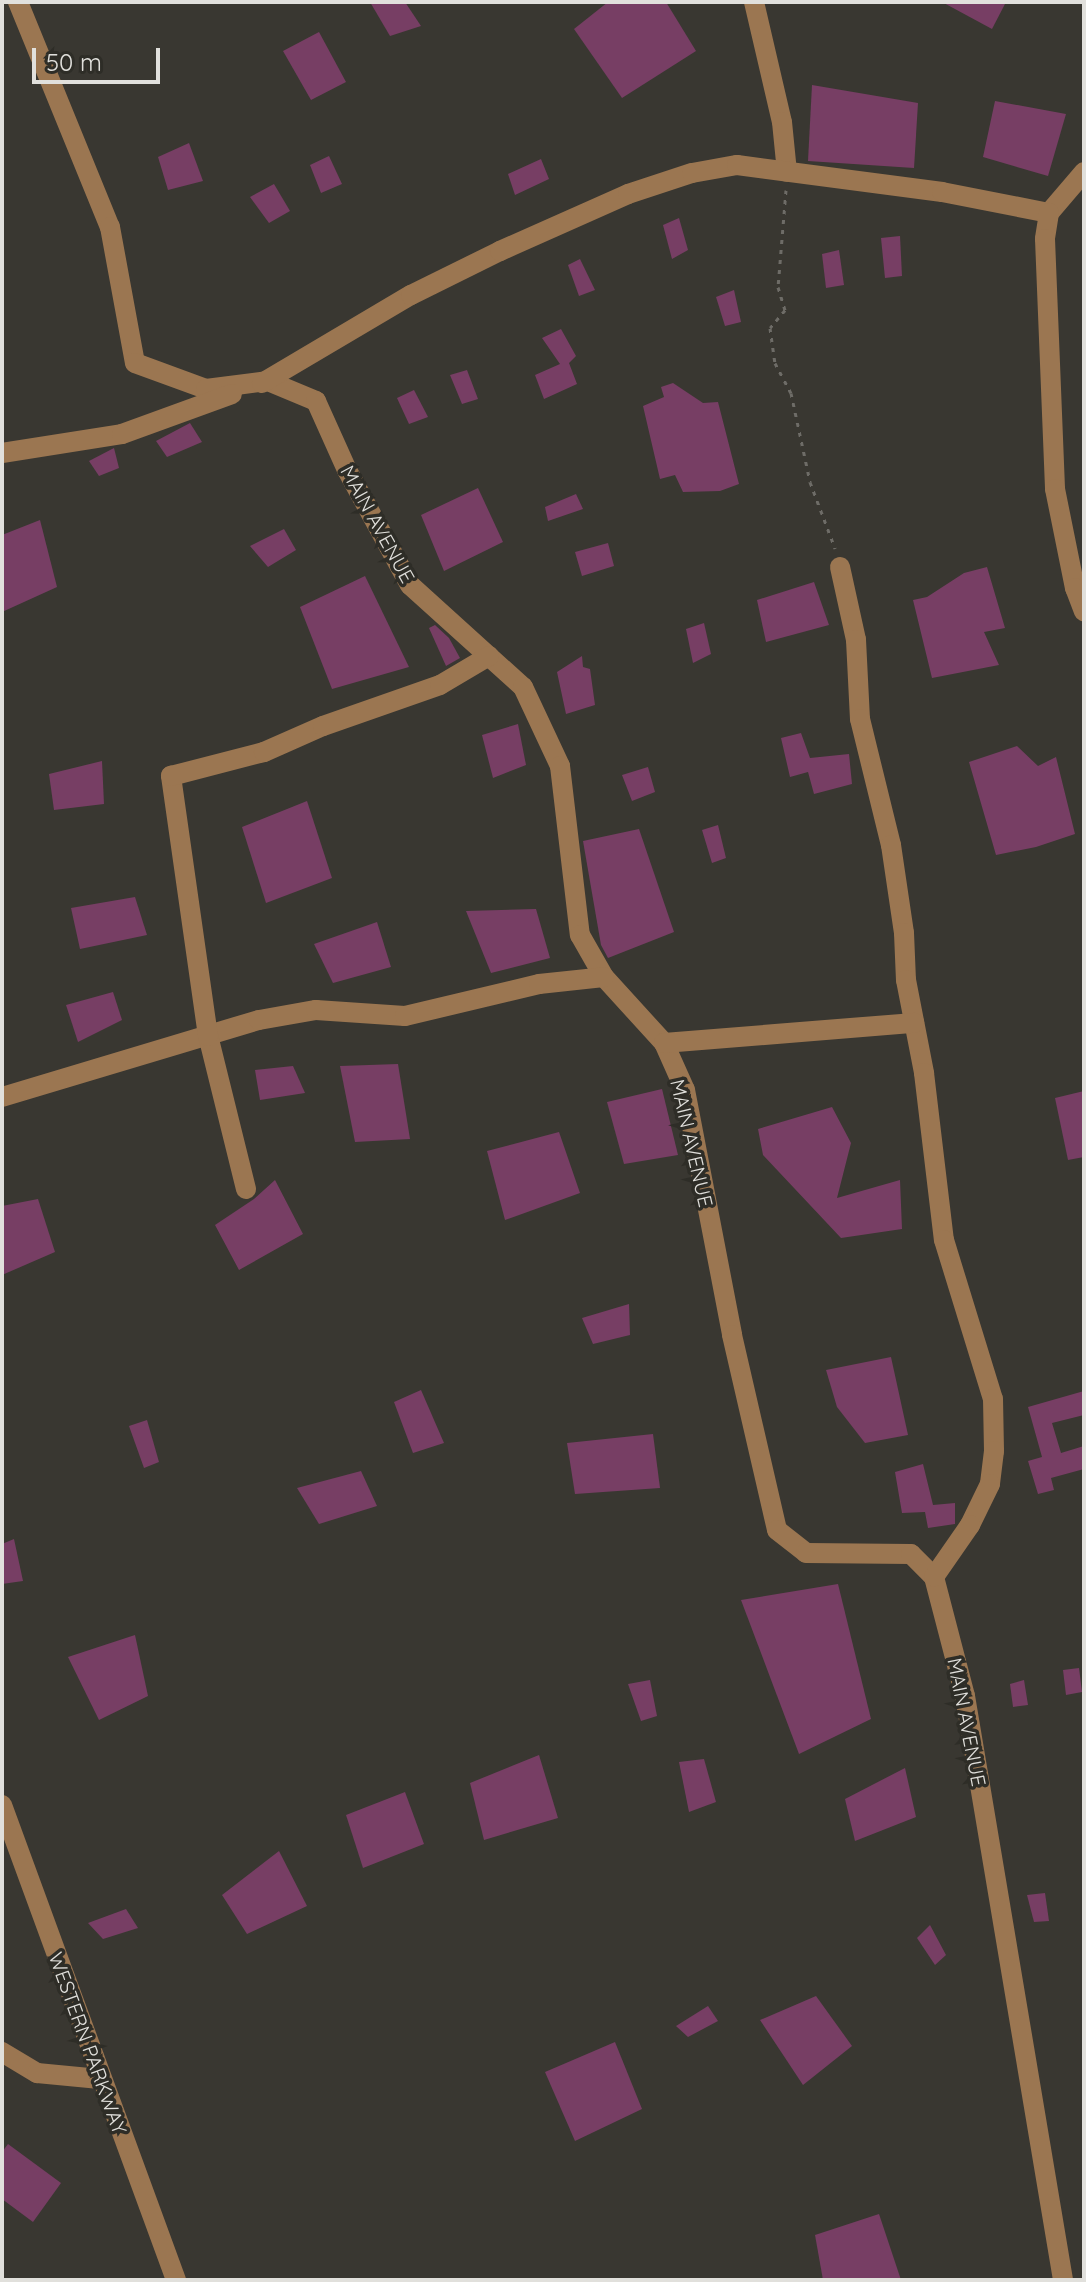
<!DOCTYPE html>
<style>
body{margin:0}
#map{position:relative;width:1086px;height:2282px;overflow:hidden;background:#393731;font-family:Quicksand,sans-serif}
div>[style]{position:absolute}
.building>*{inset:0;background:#773e64}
.path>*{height:3px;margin-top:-1.5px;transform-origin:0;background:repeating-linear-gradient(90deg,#6e6c67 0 4px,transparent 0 10px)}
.minor>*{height:20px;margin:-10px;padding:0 10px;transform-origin:10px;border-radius:10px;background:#9b7651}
span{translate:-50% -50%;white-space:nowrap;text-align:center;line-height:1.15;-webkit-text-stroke:7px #2e2d27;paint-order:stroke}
.street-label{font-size:20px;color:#e1e0dc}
.frame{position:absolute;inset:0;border:4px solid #e1e0dc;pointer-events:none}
.scale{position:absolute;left:32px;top:48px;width:128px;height:36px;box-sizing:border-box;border:4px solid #e1e0dc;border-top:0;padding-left:10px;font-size:24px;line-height:28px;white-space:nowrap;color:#e1e0dc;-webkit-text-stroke:6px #2e2d27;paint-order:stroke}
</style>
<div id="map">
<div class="building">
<div style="clip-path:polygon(370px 2px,405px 2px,421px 26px,390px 36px)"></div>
<div style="clip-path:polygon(608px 2px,666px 2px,696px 51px,622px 98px,574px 29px)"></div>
<div style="clip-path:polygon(942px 2px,1006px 2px,992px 29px)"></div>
<div style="clip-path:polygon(319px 32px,346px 82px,311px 100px,283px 51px)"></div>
<div style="clip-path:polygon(812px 85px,918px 103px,914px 168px,808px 161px)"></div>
<div style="clip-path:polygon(995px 101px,1066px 114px,1048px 176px,983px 157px)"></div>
<div style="clip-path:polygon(189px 143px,203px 181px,168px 190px,158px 157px)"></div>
<div style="clip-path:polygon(329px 156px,342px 184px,321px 193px,310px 165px)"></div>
<div style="clip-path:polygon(541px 159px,549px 179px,515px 195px,508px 174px)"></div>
<div style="clip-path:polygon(274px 184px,290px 211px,269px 223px,250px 197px)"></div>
<div style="clip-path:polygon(679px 218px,688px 250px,672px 259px,663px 225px)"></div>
<div style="clip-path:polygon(900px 236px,902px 276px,885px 278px,881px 238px)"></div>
<div style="clip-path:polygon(839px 250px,844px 285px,826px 288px,822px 254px)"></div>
<div style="clip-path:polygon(580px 259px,595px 290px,579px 296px,568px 265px)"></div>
<div style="clip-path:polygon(734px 290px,741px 322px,725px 326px,716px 297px)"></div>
<div style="clip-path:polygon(561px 329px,576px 356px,569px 363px,577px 384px,544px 399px,535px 375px,560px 364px,542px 338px)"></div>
<div style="clip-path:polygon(467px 370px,478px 399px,462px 404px,450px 375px)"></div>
<div style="clip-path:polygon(673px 383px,703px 403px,718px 402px,739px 484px,720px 491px,683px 492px,675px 475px,660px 479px,643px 406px,664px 397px,661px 387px)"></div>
<div style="clip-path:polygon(414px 390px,428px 417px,409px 424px,397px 398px)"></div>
<div style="clip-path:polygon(190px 423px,202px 442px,167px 457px,156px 441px)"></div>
<div style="clip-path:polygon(114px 448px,119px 468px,99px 476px,89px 461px)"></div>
<div style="clip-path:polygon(478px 488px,503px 542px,444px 571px,421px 515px)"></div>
<div style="clip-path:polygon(576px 494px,583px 509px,548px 521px,545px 507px)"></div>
<div style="clip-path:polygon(40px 520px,57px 587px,2px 612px,2px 535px)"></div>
<div style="clip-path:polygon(284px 529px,296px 550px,268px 567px,250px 546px)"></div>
<div style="clip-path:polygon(608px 543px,614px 566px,582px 576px,575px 552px)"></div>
<div style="clip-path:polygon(987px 567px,1005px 628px,984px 632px,999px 665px,932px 678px,913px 600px,927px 597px,964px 573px)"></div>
<div style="clip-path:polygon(365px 576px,409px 667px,332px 689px,300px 607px)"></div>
<div style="clip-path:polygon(814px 582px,829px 625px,766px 642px,757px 600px)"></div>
<div style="clip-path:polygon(704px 623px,711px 654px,693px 663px,686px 629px)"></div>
<div style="clip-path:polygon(435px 625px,449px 638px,460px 658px,446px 666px,429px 628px)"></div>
<div style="clip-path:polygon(582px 656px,583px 667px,590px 669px,595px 705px,566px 714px,557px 672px)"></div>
<div style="clip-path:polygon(518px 724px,526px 765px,493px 778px,482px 735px)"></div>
<div style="clip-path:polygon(801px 733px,810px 758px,849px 754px,852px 784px,814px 794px,808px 772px,790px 777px,781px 738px)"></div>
<div style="clip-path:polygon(1017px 746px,1038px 766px,1056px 757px,1075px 834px,1036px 847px,996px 855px,969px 762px)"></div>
<div style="clip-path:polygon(102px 761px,104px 804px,54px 810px,49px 774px)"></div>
<div style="clip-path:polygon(648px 767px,655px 792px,632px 801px,622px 775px)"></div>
<div style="clip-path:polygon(307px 801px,332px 878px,266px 903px,242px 827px)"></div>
<div style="clip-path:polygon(718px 825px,726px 858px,712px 863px,702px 830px)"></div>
<div style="clip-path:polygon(639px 829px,674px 932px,608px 958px,601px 945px,583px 841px)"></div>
<div style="clip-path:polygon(135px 897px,147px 935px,80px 949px,71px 908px)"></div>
<div style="clip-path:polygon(536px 909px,550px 958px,491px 973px,466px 911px)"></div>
<div style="clip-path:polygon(377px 922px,391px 967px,333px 983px,314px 944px)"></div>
<div style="clip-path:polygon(113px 992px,122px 1020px,78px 1042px,66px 1005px)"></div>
<div style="clip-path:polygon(398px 1064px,410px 1139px,355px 1142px,340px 1066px)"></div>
<div style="clip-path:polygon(293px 1066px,305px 1093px,260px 1100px,255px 1070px)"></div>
<div style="clip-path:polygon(662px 1089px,678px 1155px,624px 1164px,607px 1102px)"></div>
<div style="clip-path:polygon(1084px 1091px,1084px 1157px,1068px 1160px,1055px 1098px)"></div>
<div style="clip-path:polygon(832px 1107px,851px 1143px,837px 1198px,900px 1180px,902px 1229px,841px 1238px,763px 1155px,758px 1129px)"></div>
<div style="clip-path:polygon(559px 1132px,580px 1193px,505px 1220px,487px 1151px)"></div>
<div style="clip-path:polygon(275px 1180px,303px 1234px,239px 1270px,215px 1225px,254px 1199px)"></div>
<div style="clip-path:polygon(38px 1199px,55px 1252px,2px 1275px,2px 1206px)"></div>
<div style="clip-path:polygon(629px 1304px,630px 1335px,593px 1344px,582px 1318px)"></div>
<div style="clip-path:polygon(891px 1357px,908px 1435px,865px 1443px,837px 1407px,826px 1370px)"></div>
<div style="clip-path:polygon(421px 1390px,444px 1443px,413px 1453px,394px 1402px)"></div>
<div style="clip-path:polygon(1084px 1391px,1084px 1415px,1052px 1423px,1061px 1453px,1084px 1446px,1084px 1469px,1051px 1478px,1054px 1490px,1038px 1494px,1028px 1461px,1042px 1457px,1028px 1407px)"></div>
<div style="clip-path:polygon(147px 1420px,159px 1462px,144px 1468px,129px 1426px)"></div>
<div style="clip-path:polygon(653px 1434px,660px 1488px,575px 1494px,567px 1443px)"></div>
<div style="clip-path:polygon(923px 1464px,933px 1505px,955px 1503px,955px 1524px,928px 1528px,925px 1512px,902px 1513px,895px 1472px)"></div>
<div style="clip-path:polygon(361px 1471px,377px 1506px,319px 1524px,297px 1488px)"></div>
<div style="clip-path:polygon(14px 1539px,23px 1581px,2px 1584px,2px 1544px)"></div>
<div style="clip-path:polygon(838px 1584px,871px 1719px,799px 1754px,741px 1600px)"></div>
<div style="clip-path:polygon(135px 1635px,148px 1696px,99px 1720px,68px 1657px)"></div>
<div style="clip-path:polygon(1079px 1668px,1082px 1692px,1066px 1695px,1063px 1670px)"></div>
<div style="clip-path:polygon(650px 1680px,657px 1716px,641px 1721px,628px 1684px)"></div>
<div style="clip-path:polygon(1024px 1680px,1028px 1705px,1013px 1707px,1010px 1684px)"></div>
<div style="clip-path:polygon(539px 1755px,558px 1818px,484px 1840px,470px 1783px)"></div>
<div style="clip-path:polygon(704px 1759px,716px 1802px,689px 1812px,679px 1762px)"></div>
<div style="clip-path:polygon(905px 1768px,916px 1817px,855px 1841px,845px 1799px)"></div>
<div style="clip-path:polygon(405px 1792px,424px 1844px,363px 1868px,346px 1815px)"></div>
<div style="clip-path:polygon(279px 1851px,307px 1906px,247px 1934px,222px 1895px)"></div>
<div style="clip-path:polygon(1045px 1893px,1049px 1921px,1034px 1922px,1027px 1895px)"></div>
<div style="clip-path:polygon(126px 1909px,138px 1928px,103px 1939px,88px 1923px)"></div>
<div style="clip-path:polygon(930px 1925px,946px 1955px,935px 1965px,917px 1938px)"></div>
<div style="clip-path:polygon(816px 1996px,852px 2046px,803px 2085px,760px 2020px)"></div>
<div style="clip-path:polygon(708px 2006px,718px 2021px,688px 2037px,676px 2026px)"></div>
<div style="clip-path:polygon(615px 2042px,642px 2109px,575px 2141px,545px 2072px)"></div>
<div style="clip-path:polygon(8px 2144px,61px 2183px,33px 2222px,2px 2199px,2px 2152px)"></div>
<div style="clip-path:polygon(879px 2214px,901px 2280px,823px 2280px,815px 2235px)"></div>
</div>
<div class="path">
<div style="left:786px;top:190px;width:97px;rotate:94.7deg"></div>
<div style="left:778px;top:287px;width:24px;rotate:73deg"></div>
<div style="left:785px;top:310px;width:23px;rotate:130deg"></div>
<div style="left:770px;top:328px;width:35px;rotate:82deg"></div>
<div style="left:775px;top:363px;width:34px;rotate:62deg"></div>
<div style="left:791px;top:393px;width:91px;rotate:77.9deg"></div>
<div style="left:810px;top:482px;width:71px;rotate:69.3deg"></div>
</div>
<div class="minor">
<div style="left:18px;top:2px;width:243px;rotate:67.8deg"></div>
<div style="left:110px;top:227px;width:138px;rotate:79.6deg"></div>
<div style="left:135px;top:363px;width:76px;rotate:20.1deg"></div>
<div style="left:206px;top:389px;width:63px;rotate:-7.4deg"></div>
<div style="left:268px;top:381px;width:52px;rotate:22.6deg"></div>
<div style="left:316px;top:401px;width:76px;rotate:65.8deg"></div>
<div style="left:347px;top:470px;width:131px;rotate:61.3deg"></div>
<div style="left:410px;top:585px;width:152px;rotate:42.1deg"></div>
<div style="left:523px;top:687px;width:87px;rotate:64.9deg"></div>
<div style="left:560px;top:766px;width:170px;rotate:83.3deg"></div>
<div style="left:580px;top:935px;width:48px;rotate:60.3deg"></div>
<div style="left:604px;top:977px;width:89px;rotate:47.7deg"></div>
<div style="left:664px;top:1043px;width:51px;rotate:65.9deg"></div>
<div style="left:685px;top:1090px;width:249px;rotate:79.1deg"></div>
<div style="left:732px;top:1335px;width:200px;rotate:77deg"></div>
<div style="left:777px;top:1530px;width:37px;rotate:38deg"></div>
<div style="left:806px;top:1553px;width:105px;rotate:0.5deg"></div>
<div style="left:911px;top:1554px;width:33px;rotate:45deg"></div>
<div style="left:934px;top:1577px;width:123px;rotate:75.4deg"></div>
<div style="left:965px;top:1696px;width:592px;rotate:80.47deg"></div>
<div style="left:754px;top:2px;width:123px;rotate:76.9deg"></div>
<div style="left:782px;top:122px;width:50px;rotate:84.3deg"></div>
<div style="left:1049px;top:213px;width:54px;rotate:-49.5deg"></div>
<div style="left:262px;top:383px;width:173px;rotate:-30.6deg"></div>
<div style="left:411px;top:295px;width:99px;rotate:-26.3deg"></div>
<div style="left:500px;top:251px;width:140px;rotate:-24deg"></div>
<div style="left:628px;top:194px;width:67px;rotate:-18.2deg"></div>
<div style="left:692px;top:173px;width:46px;rotate:-10.1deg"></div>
<div style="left:737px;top:165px;width:207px;rotate:7.5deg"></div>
<div style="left:942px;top:192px;width:109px;rotate:11.1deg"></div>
<div style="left:1049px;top:213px;width:26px;rotate:99deg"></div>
<div style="left:1045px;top:239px;width:250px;rotate:87.7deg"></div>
<div style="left:1055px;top:489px;width:101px;rotate:78.6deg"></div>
<div style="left:1075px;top:588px;width:25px;rotate:69deg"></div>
<div style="left:2px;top:453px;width:121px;rotate:-9deg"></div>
<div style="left:122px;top:434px;width:117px;rotate:-20deg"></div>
<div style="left:840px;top:567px;width:75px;rotate:77.6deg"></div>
<div style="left:856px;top:640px;width:79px;rotate:87.1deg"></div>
<div style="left:860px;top:719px;width:130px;rotate:76.2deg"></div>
<div style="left:891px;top:845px;width:89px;rotate:81.6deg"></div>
<div style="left:904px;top:933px;width:47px;rotate:87.6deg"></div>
<div style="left:906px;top:980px;width:95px;rotate:79deg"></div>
<div style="left:924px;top:1073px;width:168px;rotate:83.2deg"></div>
<div style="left:944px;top:1240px;width:166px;rotate:72.9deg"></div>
<div style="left:993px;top:1399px;width:52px;rotate:88.9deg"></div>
<div style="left:994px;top:1451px;width:33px;rotate:97deg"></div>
<div style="left:990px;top:1484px;width:46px;rotate:116deg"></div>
<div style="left:970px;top:1525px;width:63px;rotate:124.7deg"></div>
<div style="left:664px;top:1043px;width:251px;rotate:-4.6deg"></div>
<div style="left:2px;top:1097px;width:268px;rotate:-16.7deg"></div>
<div style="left:259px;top:1020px;width:58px;rotate:-10deg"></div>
<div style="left:316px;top:1010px;width:89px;rotate:3.9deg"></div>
<div style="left:405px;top:1016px;width:138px;rotate:-13.4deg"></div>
<div style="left:539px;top:984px;width:65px;rotate:-6.1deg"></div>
<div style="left:246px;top:1189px;width:158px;rotate:-103.9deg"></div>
<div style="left:208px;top:1036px;width:263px;rotate:-98.1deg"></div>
<div style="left:171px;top:776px;width:96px;rotate:-14.5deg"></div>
<div style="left:264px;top:752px;width:64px;rotate:-23.8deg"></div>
<div style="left:323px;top:726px;width:124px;rotate:-19.3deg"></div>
<div style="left:440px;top:685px;width:57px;rotate:-30.6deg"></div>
<div style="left:2px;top:1805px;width:506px;rotate:69.88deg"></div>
<div style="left:2px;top:2052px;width:41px;rotate:31deg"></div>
<div style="left:37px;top:2073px;width:63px;rotate:5.4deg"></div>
</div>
<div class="street-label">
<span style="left:378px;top:524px;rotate:61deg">MAIN AVENUE</span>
<span style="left:692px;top:1143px;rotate:77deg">MAIN AVENUE</span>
<span style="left:967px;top:1722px;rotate:79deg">MAIN AVENUE</span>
<span style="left:88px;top:2043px;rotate:70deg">WESTERN PARKWAY</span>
</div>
<div class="frame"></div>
<div class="scale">50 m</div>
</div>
